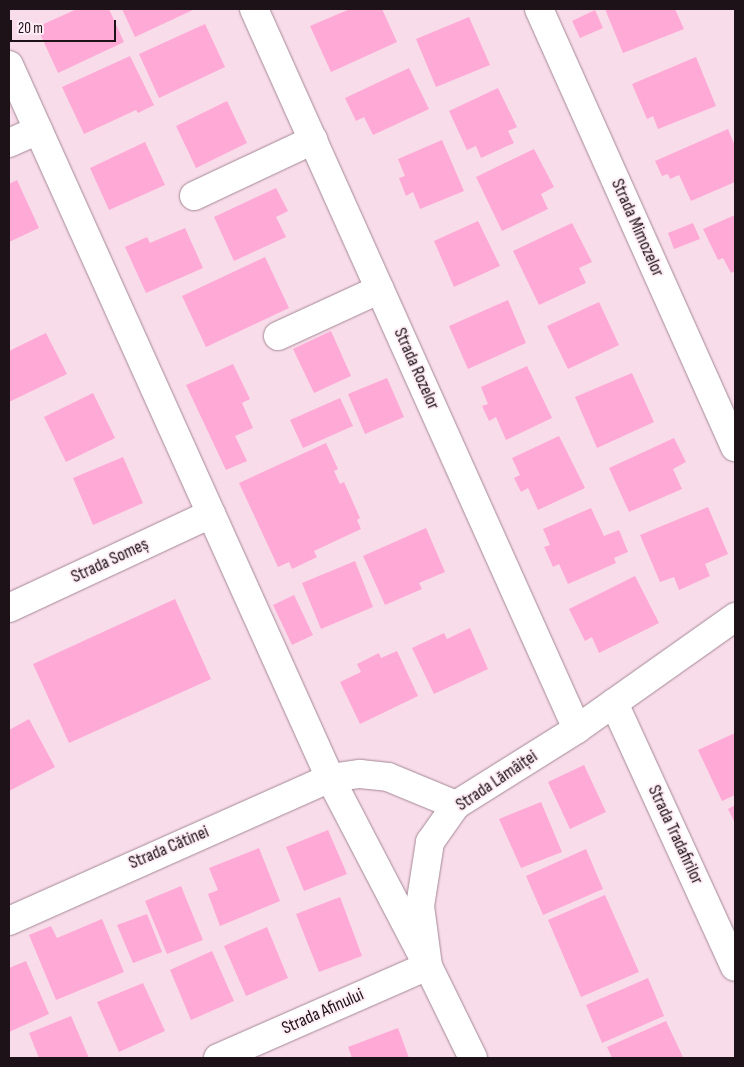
<!DOCTYPE html>
<meta charset="utf-8">
<style>
body{margin:0}
#map{position:relative;width:744px;height:1067px;overflow:hidden;background:#f9dcea;font-family:"Sofia Sans Condensed",sans-serif}
div>[style]{position:absolute}
.building>*{inset:0;background:#fea9d6}
.roads{filter:drop-shadow(0 0 1px #a48996) drop-shadow(0 0 1px #a48996)}
.minor>*{height:28px;margin:-14px;padding:0 14px;transform-origin:14px;border-radius:14px;background:#fff}
span{translate:-50% -50%;white-space:nowrap;text-align:center;line-height:1.15;-webkit-text-stroke:4px #ffedf5;paint-order:stroke}
.street-label{font-size:18px;color:#1c1217}
.frame{position:absolute;inset:0;border:10px solid #1c1217;pointer-events:none}
.scale{position:absolute;left:10px;top:20px;width:106px;height:22px;box-sizing:border-box;border:2px solid #1c1217;border-top:0;padding-left:6px;font-size:15px;line-height:18px;white-space:nowrap;color:#1c1217;-webkit-text-stroke:4px #ffedf5;paint-order:stroke}
</style>
<div id="map">
<div class="building">
<div style="clip-path:polygon(77px 9px,109px 9px,124px 42px,58px 73px,37px 27px)"></div>
<div style="clip-path:polygon(122px 9px,195px 9px,135px 37px)"></div>
<div style="clip-path:polygon(350px 9px,382px 9px,397px 42px,331px 72px,310px 26px)"></div>
<div style="clip-path:polygon(605px 9px,675px 9px,684px 29px,623px 53px)"></div>
<div style="clip-path:polygon(595px 10px,603px 28px,580px 38px,572px 21px)"></div>
<div style="clip-path:polygon(469px 17px,490px 65px,436px 87px,416px 39px)"></div>
<div style="clip-path:polygon(205px 24px,225px 67px,159px 98px,139px 54px)"></div>
<div style="clip-path:polygon(130px 56px,154px 105px,138px 113px,136px 110px,84px 134px,62px 87px)"></div>
<div style="clip-path:polygon(696px 57px,716px 106px,658px 129px,653px 116px,647px 119px,632px 84px)"></div>
<div style="clip-path:polygon(409px 68px,429px 109px,373px 135px,364px 117px,356px 121px,345px 98px)"></div>
<div style="clip-path:polygon(498px 88px,517px 127px,508px 131px,514px 143px,481px 158px,476px 146px,467px 150px,449px 111px)"></div>
<div style="clip-path:polygon(227px 101px,247px 143px,196px 168px,176px 126px)"></div>
<div style="clip-path:polygon(728px 129px,735px 146px,735px 182px,691px 201px,679px 175px,670px 179px,668px 174px,662px 176px,655px 161px)"></div>
<div style="clip-path:polygon(442px 140px,464px 191px,420px 209px,413px 192px,406px 196px,399px 178px,405px 176px,398px 159px)"></div>
<div style="clip-path:polygon(145px 142px,165px 185px,109px 210px,90px 168px)"></div>
<div style="clip-path:polygon(534px 149px,554px 187px,541px 194px,548px 209px,502px 231px,476px 177px)"></div>
<div style="clip-path:polygon(17px 180px,39px 228px,9px 242px,9px 184px)"></div>
<div style="clip-path:polygon(276px 188px,288px 211px,276px 217px,286px 237px,234px 261px,214px 217px)"></div>
<div style="clip-path:polygon(735px 215px,735px 271px,731px 273px,723px 258px,718px 260px,703px 229px)"></div>
<div style="clip-path:polygon(478px 221px,500px 266px,454px 287px,434px 241px)"></div>
<div style="clip-path:polygon(572px 223px,592px 262px,579px 268px,586px 283px,539px 305px,513px 251px)"></div>
<div style="clip-path:polygon(693px 223px,700px 239px,674px 249px,668px 233px)"></div>
<div style="clip-path:polygon(185px 228px,203px 268px,146px 293px,125px 247px,147px 237px,150px 243px)"></div>
<div style="clip-path:polygon(265px 257px,289px 308px,206px 347px,182px 296px)"></div>
<div style="clip-path:polygon(508px 300px,526px 343px,468px 369px,449px 326px)"></div>
<div style="clip-path:polygon(599px 302px,619px 345px,568px 369px,547px 326px)"></div>
<div style="clip-path:polygon(331px 331px,351px 376px,314px 393px,293px 349px)"></div>
<div style="clip-path:polygon(46px 333px,67px 374px,9px 402px,9px 351px)"></div>
<div style="clip-path:polygon(233px 364px,250px 399px,242px 403px,253px 428px,235px 436px,247px 461px,226px 470px,186px 385px)"></div>
<div style="clip-path:polygon(527px 366px,552px 418px,506px 440px,496px 417px,489px 421px,482px 406px,488px 404px,481px 387px)"></div>
<div style="clip-path:polygon(632px 373px,654px 422px,597px 448px,575px 397px)"></div>
<div style="clip-path:polygon(387px 378px,404px 417px,365px 434px,348px 394px)"></div>
<div style="clip-path:polygon(93px 393px,115px 438px,66px 462px,44px 417px)"></div>
<div style="clip-path:polygon(340px 398px,353px 426px,303px 448px,290px 420px)"></div>
<div style="clip-path:polygon(559px 436px,585px 488px,538px 510px,528px 488px,521px 492px,514px 478px,520px 475px,512px 458px)"></div>
<div style="clip-path:polygon(674px 438px,686px 462px,673px 469px,682px 489px,629px 512px,609px 468px)"></div>
<div style="clip-path:polygon(326px 443px,338px 469px,334px 471px,340px 484px,344px 482px,360px 518px,357px 520px,361px 529px,314px 551px,317px 557px,292px 569px,289px 562px,278px 567px,239px 483px)"></div>
<div style="clip-path:polygon(123px 457px,143px 503px,93px 525px,73px 478px)"></div>
<div style="clip-path:polygon(708px 507px,728px 554px,705px 564px,710px 576px,679px 590px,674px 577px,660px 582px,640px 535px)"></div>
<div style="clip-path:polygon(591px 508px,604px 536px,619px 530px,628px 552px,614px 558px,616px 563px,568px 584px,559px 564px,553px 567px,544px 547px,550px 545px,543px 529px)"></div>
<div style="clip-path:polygon(426px 528px,445px 572px,419px 583px,422px 589px,385px 605px,363px 556px)"></div>
<div style="clip-path:polygon(355px 561px,373px 607px,321px 629px,302px 583px)"></div>
<div style="clip-path:polygon(635px 576px,659px 623px,599px 653px,592px 637px,585px 641px,569px 609px)"></div>
<div style="clip-path:polygon(294px 595px,313px 635px,292px 645px,273px 605px)"></div>
<div style="clip-path:polygon(175px 599px,211px 679px,69px 743px,33px 664px)"></div>
<div style="clip-path:polygon(470px 628px,488px 669px,434px 694px,412px 648px,444px 633px,447px 639px)"></div>
<div style="clip-path:polygon(397px 651px,418px 696px,360px 724px,340px 682px,361px 672px,357px 664px,379px 653px,381px 658px)"></div>
<div style="clip-path:polygon(29px 719px,55px 767px,9px 791px,9px 730px)"></div>
<div style="clip-path:polygon(735px 733px,735px 795px,722px 801px,698px 750px)"></div>
<div style="clip-path:polygon(584px 765px,606px 812px,570px 829px,548px 782px)"></div>
<div style="clip-path:polygon(541px 802px,562px 852px,521px 868px,499px 819px)"></div>
<div style="clip-path:polygon(735px 805px,735px 823px,728px 809px)"></div>
<div style="clip-path:polygon(328px 830px,347px 874px,304px 891px,286px 847px)"></div>
<div style="clip-path:polygon(259px 848px,280px 901px,220px 926px,208px 894px,218px 890px,209px 868px)"></div>
<div style="clip-path:polygon(586px 849px,603px 889px,543px 915px,526px 876px)"></div>
<div style="clip-path:polygon(181px 886px,203px 940px,167px 954px,145px 901px)"></div>
<div style="clip-path:polygon(605px 895px,639px 972px,581px 997px,548px 920px)"></div>
<div style="clip-path:polygon(340px 897px,362px 956px,319px 972px,296px 914px)"></div>
<div style="clip-path:polygon(147px 914px,162px 952px,133px 963px,117px 925px)"></div>
<div style="clip-path:polygon(102px 919px,124px 972px,56px 1000px,29px 935px,51px 926px,57px 938px)"></div>
<div style="clip-path:polygon(267px 927px,288px 978px,246px 996px,224px 946px)"></div>
<div style="clip-path:polygon(212px 951px,234px 1001px,191px 1020px,170px 970px)"></div>
<div style="clip-path:polygon(26px 961px,49px 1014px,9px 1032px,9px 968px)"></div>
<div style="clip-path:polygon(648px 978px,664px 1016px,602px 1043px,586px 1005px)"></div>
<div style="clip-path:polygon(143px 983px,165px 1031px,119px 1052px,97px 1002px)"></div>
<div style="clip-path:polygon(71px 1016px,89px 1058px,39px 1058px,29px 1033px)"></div>
<div style="clip-path:polygon(666px 1021px,683px 1057px,612px 1058px,607px 1047px)"></div>
<div style="clip-path:polygon(398px 1028px,409px 1058px,352px 1058px,348px 1047px)"></div>
</div>
<div class="roads">
<div class="minor">
<div style="left:254px;top:9px;width:789px;rotate:65.84deg"></div>
<div style="left:539px;top:9px;width:480px;rotate:65.9deg"></div>
<div style="left:9px;top:65px;width:782px;rotate:65.76deg"></div>
<div style="left:330px;top:778px;width:212px;rotate:62.5deg"></div>
<div style="left:9px;top:143px;width:32px;rotate:-24deg"></div>
<div style="left:194px;top:196px;width:132px;rotate:-25.2deg"></div>
<div style="left:278px;top:336px;width:112px;rotate:-24.7deg"></div>
<div style="left:9px;top:608px;width:223px;rotate:-25deg"></div>
<div style="left:614px;top:703px;width:290px;rotate:65.4deg"></div>
<div style="left:9px;top:921px;width:351px;rotate:-24deg"></div>
<div style="left:330px;top:778px;width:30px;rotate:-8deg"></div>
<div style="left:360px;top:774px;width:28px;rotate:6deg"></div>
<div style="left:388px;top:777px;width:74px;rotate:22.4deg"></div>
<div style="left:218px;top:1058px;width:229px;rotate:-23.7deg"></div>
<div style="left:473px;top:1058px;width:102px;rotate:-116.1deg"></div>
<div style="left:428px;top:966px;width:61px;rotate:-97.6deg"></div>
<div style="left:420px;top:906px;width:65px;rotate:-81.1deg"></div>
<div style="left:430px;top:842px;width:45px;rotate:-54.9deg"></div>
<div style="left:456px;top:805px;width:143px;rotate:-32.1deg"></div>
<div style="left:577px;top:729px;width:194px;rotate:-35.3deg"></div>
</div>
</div>
<div class="street-label">
<span style="left:637px;top:228px;rotate:66deg">Strada Mimozelor</span>
<span style="left:416px;top:369px;rotate:66deg">Strada Rozelor</span>
<span style="left:110px;top:561px;rotate:-25deg">Strada Someș</span>
<span style="left:497px;top:781px;rotate:-34deg">Strada Lămâiței</span>
<span style="left:675px;top:835px;rotate:65deg">Strada Tradafirilor</span>
<span style="left:169px;top:848px;rotate:-23deg">Strada Cătinei</span>
<span style="left:323px;top:1012px;rotate:-24deg">Strada Afinului</span>
</div>
<div class="frame"></div>
<div class="scale">20 m</div>
</div>
